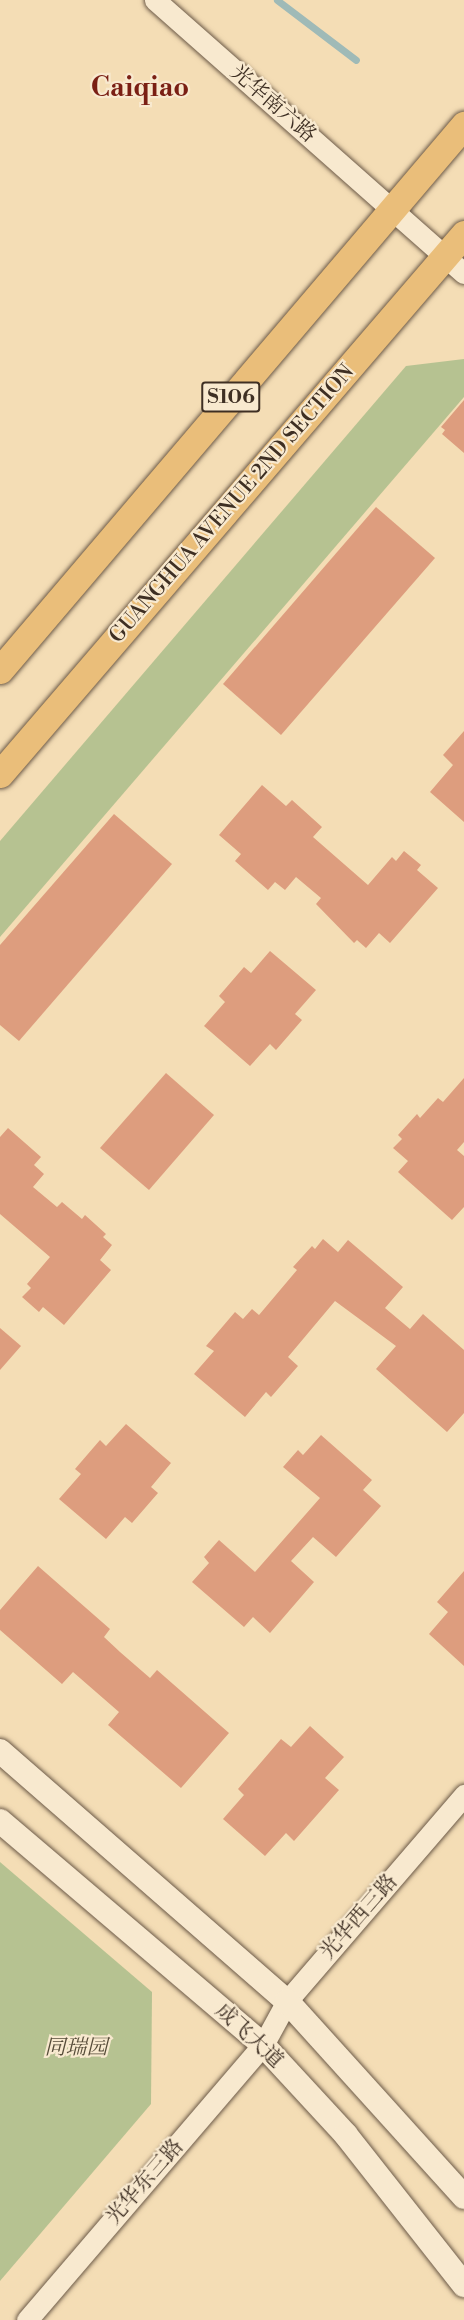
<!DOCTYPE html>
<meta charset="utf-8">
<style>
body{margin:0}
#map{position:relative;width:464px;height:2320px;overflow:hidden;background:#f4ddb5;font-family:"Libre Bodoni","Noto Serif SC",serif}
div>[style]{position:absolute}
.green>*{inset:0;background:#b6c291}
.stream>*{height:7px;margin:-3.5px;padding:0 3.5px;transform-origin:3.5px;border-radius:3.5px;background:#9fbab7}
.building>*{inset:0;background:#dd9d7e}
.roads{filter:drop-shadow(0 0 2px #6c5a48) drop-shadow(0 0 2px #6c5a48)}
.tertiary>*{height:21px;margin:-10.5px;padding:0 10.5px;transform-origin:10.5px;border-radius:10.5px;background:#f8e9cf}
.secondary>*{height:24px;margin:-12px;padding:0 12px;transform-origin:12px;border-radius:12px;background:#f8e9cf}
.primary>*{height:27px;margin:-13.5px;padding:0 13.5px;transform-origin:13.5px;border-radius:13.5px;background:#eabe7a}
span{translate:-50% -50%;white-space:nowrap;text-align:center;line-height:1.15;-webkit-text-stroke:4.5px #f8e9cf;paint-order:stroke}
.shield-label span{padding:2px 4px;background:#f8e9cf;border:2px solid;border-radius:4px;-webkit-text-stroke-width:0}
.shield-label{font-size:20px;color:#3e2f23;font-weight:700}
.street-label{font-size:21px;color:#3e2f23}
.park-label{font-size:21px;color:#564c39;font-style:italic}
.district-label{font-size:27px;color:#7a1f14;font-weight:700}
</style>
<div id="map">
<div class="green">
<div style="clip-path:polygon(464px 359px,464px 397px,0 937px,0 841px,406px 366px)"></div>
<div style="clip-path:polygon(0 1862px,152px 1992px,151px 2104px,0 2281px)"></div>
</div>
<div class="stream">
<div style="left:277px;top:0;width:99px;rotate:37.2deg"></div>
</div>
<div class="building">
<div style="clip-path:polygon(464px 400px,464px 453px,442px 434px,445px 430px,441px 427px)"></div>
<div style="clip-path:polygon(376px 507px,435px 558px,281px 735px,223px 684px)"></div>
<div style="clip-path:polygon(464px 731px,464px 822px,430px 792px,453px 765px,443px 755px)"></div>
<div style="clip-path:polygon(262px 785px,286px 806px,292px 800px,322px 827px,313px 837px,368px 885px,392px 857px,396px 861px,404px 851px,421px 865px,417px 870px,438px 888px,390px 943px,379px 933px,366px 948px,357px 940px,354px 943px,316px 904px,321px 898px,296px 877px,285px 890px,275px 882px,268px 890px,235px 861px,241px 854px,219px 835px)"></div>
<div style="clip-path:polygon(114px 814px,172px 864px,19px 1041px,0 1025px,0 945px)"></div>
<div style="clip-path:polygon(270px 951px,316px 990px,295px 1014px,302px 1020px,276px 1050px,270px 1044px,250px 1066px,204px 1026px,225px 1002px,219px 996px,244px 967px,251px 973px)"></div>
<div style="clip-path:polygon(166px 1073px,214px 1115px,149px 1190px,100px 1148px)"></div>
<div style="clip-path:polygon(464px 1078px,464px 1142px,457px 1150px,464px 1156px,464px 1207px,452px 1220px,398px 1172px,408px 1161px,393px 1148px,402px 1139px,398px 1135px,417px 1114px,420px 1118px,438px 1098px,443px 1102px)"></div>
<div style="clip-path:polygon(8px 1128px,41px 1157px,34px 1165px,44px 1174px,33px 1187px,57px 1207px,62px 1202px,82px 1219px,85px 1215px,106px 1234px,103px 1237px,112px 1245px,100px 1260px,111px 1270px,64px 1325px,43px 1307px,39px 1312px,22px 1297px,31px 1288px,27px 1284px,50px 1257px,0 1214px,0 1137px)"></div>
<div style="clip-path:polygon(323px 1239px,338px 1252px,348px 1240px,403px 1287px,385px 1308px,410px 1329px,423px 1314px,464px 1350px,464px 1413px,447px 1432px,376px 1369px,396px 1346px,335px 1301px,288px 1357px,298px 1366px,271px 1397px,266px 1392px,245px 1417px,194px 1374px,214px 1351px,206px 1346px,235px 1312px,243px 1319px,252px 1309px,259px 1315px,297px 1270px,293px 1267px,312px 1246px,315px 1249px)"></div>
<div style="clip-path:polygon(0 1328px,21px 1346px,0 1370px)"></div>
<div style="clip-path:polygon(126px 1424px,171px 1463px,151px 1487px,158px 1493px,132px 1523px,125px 1517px,106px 1539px,59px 1499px,81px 1474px,75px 1469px,100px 1440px,106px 1446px)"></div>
<div style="clip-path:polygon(321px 1435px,372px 1480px,363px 1490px,381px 1506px,336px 1557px,313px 1537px,291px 1561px,314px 1582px,270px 1633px,253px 1617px,244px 1627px,192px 1582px,209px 1563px,204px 1557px,219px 1540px,255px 1572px,320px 1498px,283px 1467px,298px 1450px,303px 1455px)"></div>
<div style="clip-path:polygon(38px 1566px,110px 1629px,104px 1637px,120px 1652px,150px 1678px,157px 1670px,229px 1733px,181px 1788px,108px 1725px,119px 1712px,73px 1672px,62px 1684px,0 1630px,0 1610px)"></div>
<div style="clip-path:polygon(464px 1571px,464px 1666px,429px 1634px,448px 1612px,437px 1602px)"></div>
<div style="clip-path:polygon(310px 1726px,344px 1757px,325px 1778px,339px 1790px,294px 1841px,286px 1833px,265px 1856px,223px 1819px,244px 1795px,238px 1789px,281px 1739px,291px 1747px)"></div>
</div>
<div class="roads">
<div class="tertiary">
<div style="left:155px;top:0;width:412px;rotate:41.5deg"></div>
<div style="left:27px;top:2320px;width:362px;rotate:-49.4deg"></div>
<div style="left:263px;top:2045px;width:50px;rotate:-61.4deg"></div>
<div style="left:287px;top:2001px;width:272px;rotate:-49.3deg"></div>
</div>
<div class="secondary">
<div style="left:0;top:1751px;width:381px;rotate:41.1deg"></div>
<div style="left:287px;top:2001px;width:264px;rotate:47.9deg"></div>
<div style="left:0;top:1821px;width:345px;rotate:40.4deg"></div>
<div style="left:263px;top:2045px;width:122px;rotate:47.3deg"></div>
<div style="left:346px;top:2135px;width:191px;rotate:51.8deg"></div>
</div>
<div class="primary">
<div style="left:0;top:670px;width:716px;rotate:-49.59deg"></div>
<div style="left:0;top:774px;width:712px;rotate:-49.33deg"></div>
</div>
</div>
<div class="shield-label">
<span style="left:231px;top:397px">S106</span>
</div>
<div class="street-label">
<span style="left:273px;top:104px;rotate:41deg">光华南六路</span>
<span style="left:232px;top:504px;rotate:-49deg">GUANGHUA AVENUE 2ND SECTION</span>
<span style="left:359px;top:1917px;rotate:-49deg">光华西三路</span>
<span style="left:249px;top:2036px;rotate:43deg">成飞大道</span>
<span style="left:145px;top:2182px;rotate:-49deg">光华东三路</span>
</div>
<div class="park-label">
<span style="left:76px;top:2048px">同瑞园</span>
</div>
<div class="district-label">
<span style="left:140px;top:89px">Caiqiao</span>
</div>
</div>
